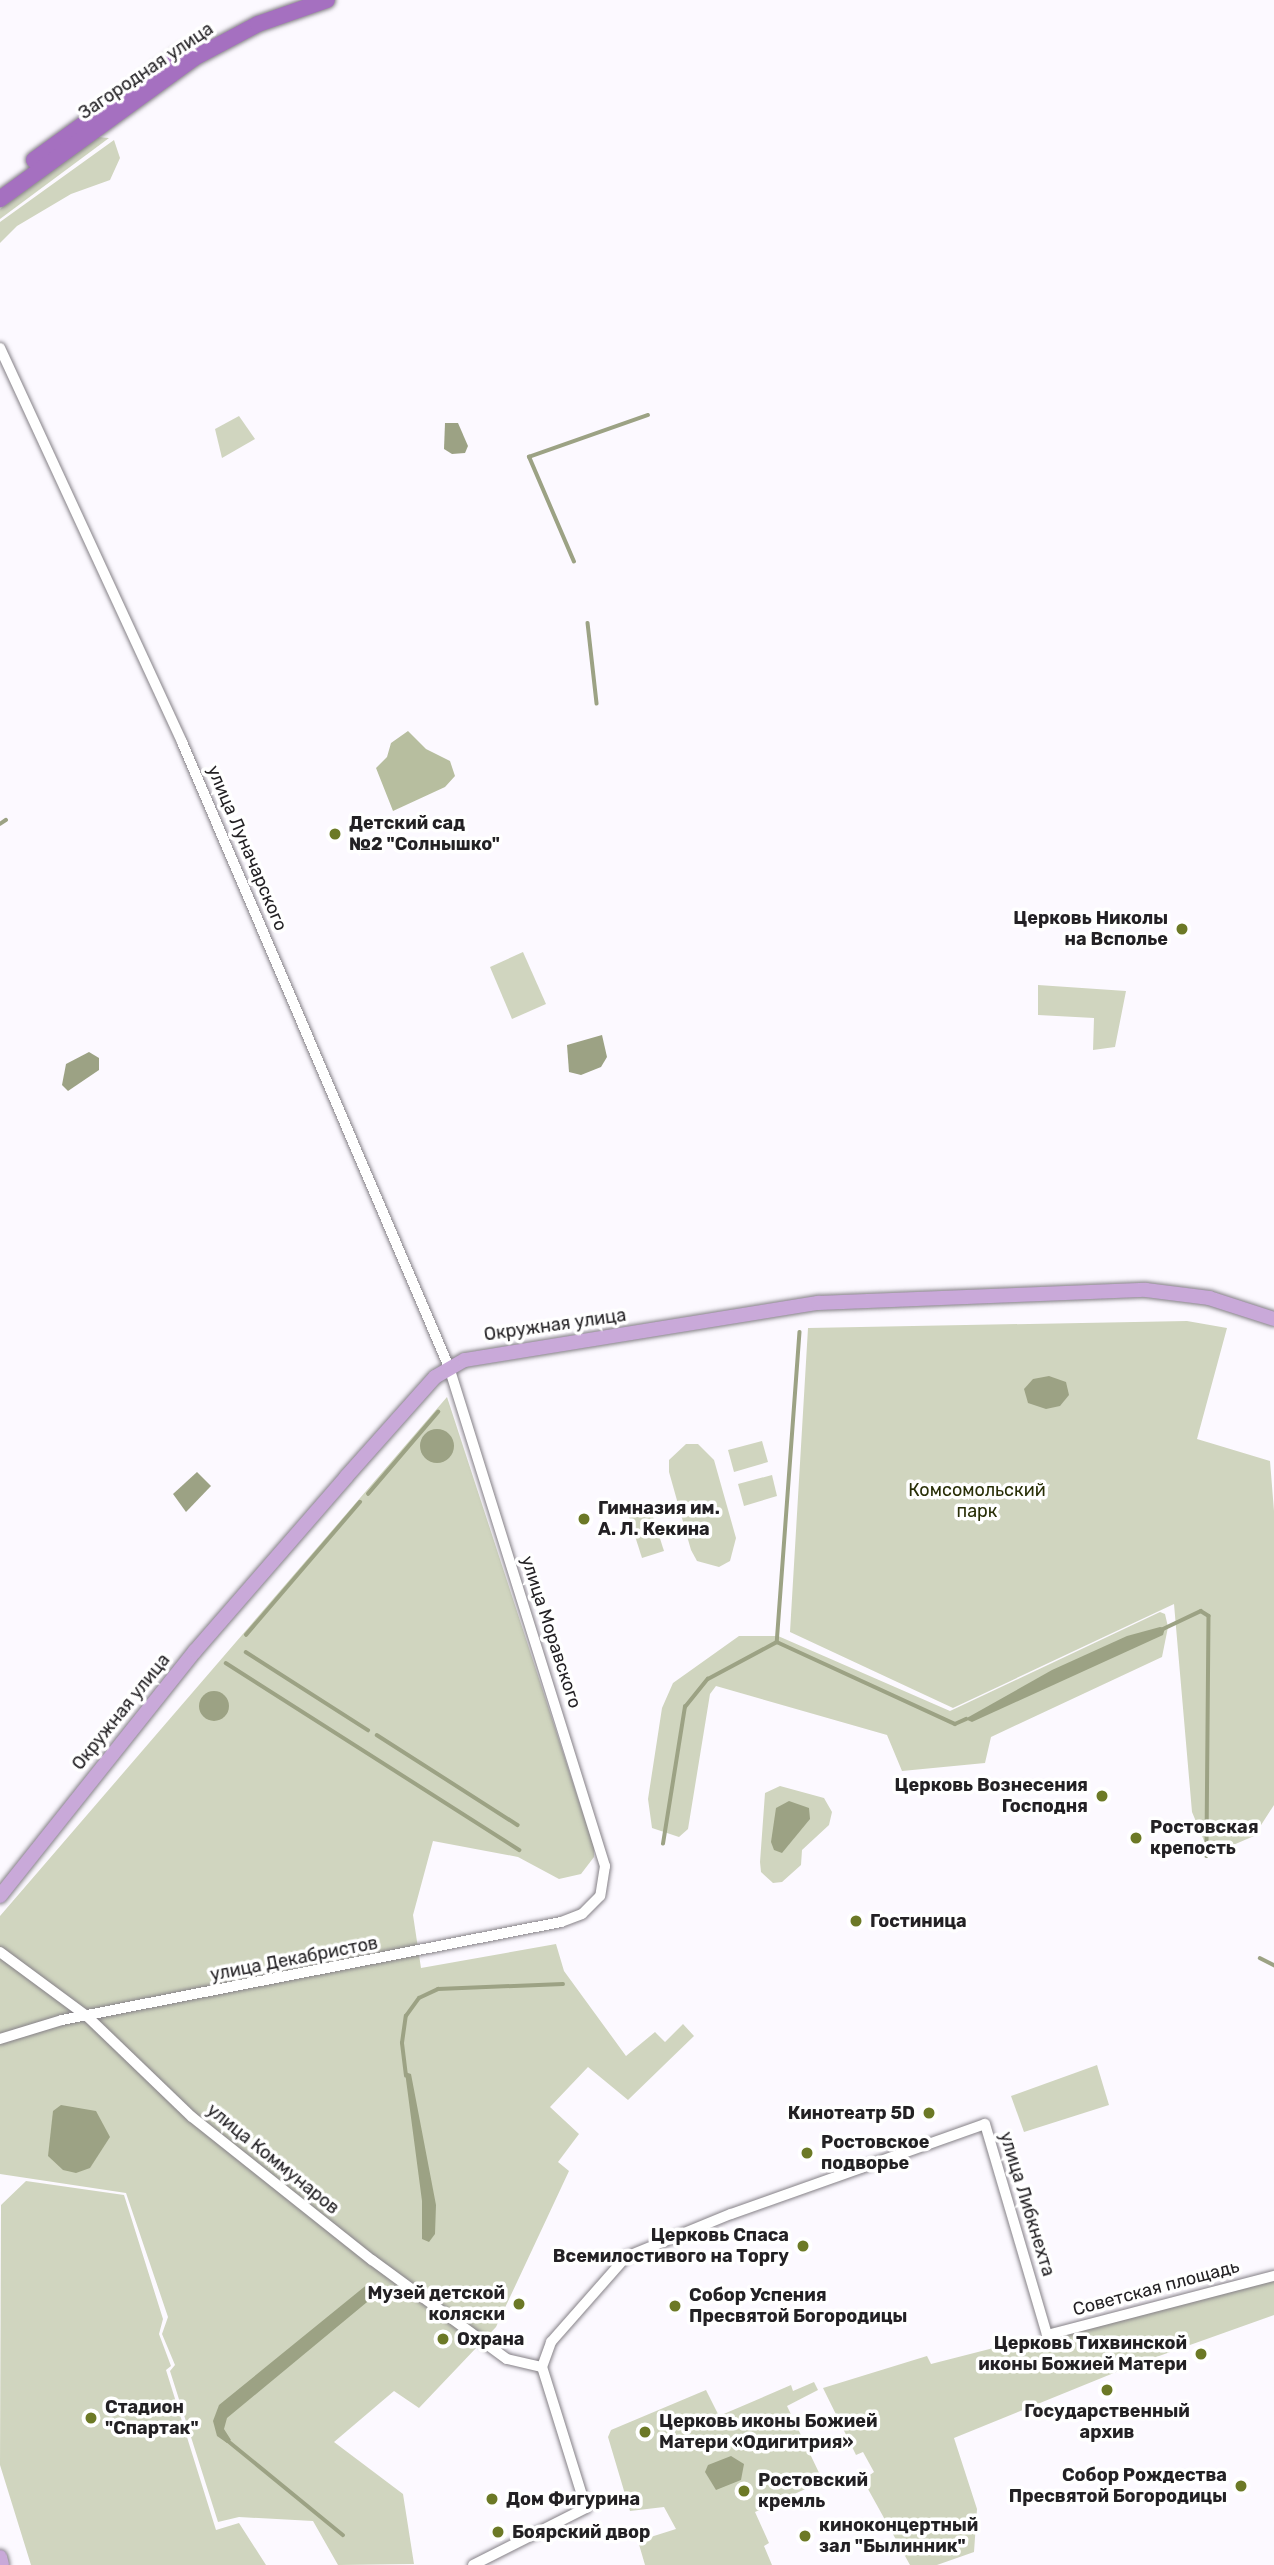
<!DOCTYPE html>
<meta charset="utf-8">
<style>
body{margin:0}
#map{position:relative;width:1274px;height:2565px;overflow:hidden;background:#fcf9ff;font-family:Rubik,sans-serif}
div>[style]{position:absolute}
.green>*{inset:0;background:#d0d5bf}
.forest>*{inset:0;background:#b7be9f}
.water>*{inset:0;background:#9ca284}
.round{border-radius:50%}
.stream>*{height:3.5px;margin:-1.75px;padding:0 1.75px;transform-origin:1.75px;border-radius:1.75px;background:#9ca284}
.roads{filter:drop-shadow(0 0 2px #858187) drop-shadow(0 0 2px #858187)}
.minor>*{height:10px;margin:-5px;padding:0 5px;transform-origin:5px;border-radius:5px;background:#fff}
.major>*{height:14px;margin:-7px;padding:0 7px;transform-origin:7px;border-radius:7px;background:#c9a9d9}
.highway>*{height:16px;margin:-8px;padding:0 8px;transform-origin:8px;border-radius:8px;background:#a570c0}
.dots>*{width:19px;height:19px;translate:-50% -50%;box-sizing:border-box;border:4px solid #fff;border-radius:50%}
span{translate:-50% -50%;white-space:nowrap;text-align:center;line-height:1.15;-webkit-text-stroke:7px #fff;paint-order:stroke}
.street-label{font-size:18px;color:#232124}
.poi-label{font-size:18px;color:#232124;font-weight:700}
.left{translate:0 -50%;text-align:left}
.right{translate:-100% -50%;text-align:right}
.park-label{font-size:18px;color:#292f07}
</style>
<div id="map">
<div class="green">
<div style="clip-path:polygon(97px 137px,109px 138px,0 219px,0 209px)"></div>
<div style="clip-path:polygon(114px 140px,120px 158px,110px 180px,71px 194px,17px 226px,0 243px,0 222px)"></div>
<div style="clip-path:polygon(239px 416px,255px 439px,222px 458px,215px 429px)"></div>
<div style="clip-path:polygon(523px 952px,546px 1004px,512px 1019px,490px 967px)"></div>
<div style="clip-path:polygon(1038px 985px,1126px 991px,1115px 1047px,1093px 1050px,1094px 1018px,1038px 1015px)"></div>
<div style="clip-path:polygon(1187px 1321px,1227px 1328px,1197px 1439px,1270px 1461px,1274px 1511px,1274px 1805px,1254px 1836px,1210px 1855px,1192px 1812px,1174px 1604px,953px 1708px,790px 1632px,808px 1328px)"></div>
<div style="clip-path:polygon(447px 1397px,594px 1847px,594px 1857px,581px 1874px,559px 1879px,518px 1857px,433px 1841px,413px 1915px,421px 1968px,556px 1944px,564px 1971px,626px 2056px,655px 2032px,665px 2042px,683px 2024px,694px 2036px,628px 2100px,588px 2067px,550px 2107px,579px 2134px,558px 2162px,569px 2171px,496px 2327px,419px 2408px,394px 2391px,334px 2442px,403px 2494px,414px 2564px,338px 2565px,313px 2521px,239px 2517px,218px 2522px,170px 2371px,175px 2365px,162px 2334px,168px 2317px,126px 2193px,0 2174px,0 1916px)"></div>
<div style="clip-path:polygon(762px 1441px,768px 1462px,734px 1472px,728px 1450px)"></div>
<div style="clip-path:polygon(686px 1444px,698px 1444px,714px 1460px,736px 1538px,730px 1561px,719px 1567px,697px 1561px,691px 1550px,669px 1472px,669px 1460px)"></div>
<div style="clip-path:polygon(772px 1475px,777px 1496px,744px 1506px,738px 1484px)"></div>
<div style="clip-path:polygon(649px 1504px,664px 1551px,642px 1558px,627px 1511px)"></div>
<div style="clip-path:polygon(1160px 1612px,1165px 1614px,1168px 1627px,1162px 1657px,991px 1737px,985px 1763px,902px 1771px,887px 1735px,716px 1686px,710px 1694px,688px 1829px,679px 1837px,652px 1828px,648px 1799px,662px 1708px,673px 1683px,739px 1636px,778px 1636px,950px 1711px)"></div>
<div style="clip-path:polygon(780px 1786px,824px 1798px,832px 1812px,829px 1825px,802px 1850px,801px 1865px,782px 1882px,773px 1883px,761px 1872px,760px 1862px,765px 1793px)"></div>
<div style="clip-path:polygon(1097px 2065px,1109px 2105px,1024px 2132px,1011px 2096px)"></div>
<div style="clip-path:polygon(26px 2181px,124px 2195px,163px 2319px,159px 2334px,171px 2366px,166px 2370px,216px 2530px,239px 2523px,266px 2565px,31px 2565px,0 2465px,1px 2205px)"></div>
<div style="clip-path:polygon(1274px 2276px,1274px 2315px,1131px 2366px,954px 2438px,977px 2509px,974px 2552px,937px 2565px,910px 2565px,863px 2480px,874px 2472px,863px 2452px,856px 2455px,823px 2388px,927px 2356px,931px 2364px)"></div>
<div style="clip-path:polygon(814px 2382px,818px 2390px,787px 2406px,823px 2481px,755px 2512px,769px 2543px,764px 2546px,772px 2565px,645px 2565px,638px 2541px,676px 2529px,664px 2507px,630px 2511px,608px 2437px,611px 2430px,706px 2390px,719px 2416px,791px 2385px,793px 2391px)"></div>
</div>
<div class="forest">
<div style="clip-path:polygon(408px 731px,426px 749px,450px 761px,455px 776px,445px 787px,393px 811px,376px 768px,387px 757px,391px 743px)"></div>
</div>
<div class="water">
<div style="clip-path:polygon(445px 423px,458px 423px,468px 446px,465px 453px,452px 454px,444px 449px)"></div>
<div style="clip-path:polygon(602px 1035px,607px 1057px,601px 1067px,581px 1075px,569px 1072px,567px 1045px)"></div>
<div style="clip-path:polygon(89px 1052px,99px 1058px,99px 1070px,68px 1091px,62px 1085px,66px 1064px)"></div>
<div style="clip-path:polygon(1049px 1376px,1066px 1382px,1069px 1395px,1060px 1406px,1046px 1409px,1028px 1403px,1024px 1389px,1033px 1379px)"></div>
<div class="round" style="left:420px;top:1429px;width:34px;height:34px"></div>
<div style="clip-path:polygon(197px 1472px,211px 1486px,186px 1512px,173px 1494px)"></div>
<div style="clip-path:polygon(1160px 1627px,1165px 1628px,1163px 1635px,972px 1722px,965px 1719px,1052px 1670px,1127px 1636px)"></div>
<div class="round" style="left:199px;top:1691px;width:30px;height:30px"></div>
<div style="clip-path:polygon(789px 1801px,809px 1808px,810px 1819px,782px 1853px,774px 1850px,771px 1842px,776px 1808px)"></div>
<div style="clip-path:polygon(405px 2072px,411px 2074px,436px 2205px,435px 2234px,429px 2242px,422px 2239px,422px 2201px)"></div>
<div style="clip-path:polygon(61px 2105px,96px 2111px,110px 2137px,90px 2168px,76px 2173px,63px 2170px,48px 2156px,53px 2111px)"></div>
<div style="clip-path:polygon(369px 2283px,377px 2285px,378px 2293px,227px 2418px,224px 2429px,231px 2440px,227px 2443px,217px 2436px,213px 2421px,219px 2405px)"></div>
<div style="clip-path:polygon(731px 2456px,744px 2464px,741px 2480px,716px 2490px,705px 2472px,708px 2465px)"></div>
</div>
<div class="stream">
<div style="left:574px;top:562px;width:114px;rotate:-113.2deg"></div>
<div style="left:529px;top:457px;width:126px;rotate:-19.4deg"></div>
<div style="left:588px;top:623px;width:81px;rotate:83.6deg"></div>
<div style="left:0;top:824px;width:7px;rotate:-34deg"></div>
<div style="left:800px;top:1332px;width:311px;rotate:94.2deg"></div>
<div style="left:777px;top:1642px;width:196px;rotate:24.7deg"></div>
<div style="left:955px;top:1724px;width:12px;rotate:-24deg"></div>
<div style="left:368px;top:1494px;width:108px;rotate:-49.5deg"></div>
<div style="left:1161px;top:1630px;width:44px;rotate:-25.4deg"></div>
<div style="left:1201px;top:1611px;width:9px;rotate:32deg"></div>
<div style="left:1209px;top:1616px;width:240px;rotate:90.5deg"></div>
<div style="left:246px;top:1635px;width:175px;rotate:-49.4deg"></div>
<div style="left:246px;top:1652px;width:145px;rotate:32.6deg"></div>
<div style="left:226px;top:1663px;width:348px;rotate:32.5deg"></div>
<div style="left:377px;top:1735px;width:167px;rotate:32.6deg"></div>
<div style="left:663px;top:1844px;width:139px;rotate:-80.9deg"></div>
<div style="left:685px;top:1707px;width:36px;rotate:-51deg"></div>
<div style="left:708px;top:1679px;width:78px;rotate:-28.2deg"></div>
<div style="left:1260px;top:1958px;width:16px;rotate:27deg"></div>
<div style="left:406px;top:2076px;width:33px;rotate:-97deg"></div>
<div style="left:402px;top:2043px;width:27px;rotate:-82deg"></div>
<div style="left:406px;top:2016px;width:22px;rotate:-54deg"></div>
<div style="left:419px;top:1998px;width:21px;rotate:-25deg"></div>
<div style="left:438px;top:1989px;width:125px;rotate:-2.3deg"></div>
<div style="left:227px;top:2440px;width:150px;rotate:39.3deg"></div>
</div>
<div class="roads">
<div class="minor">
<div style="left:0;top:348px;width:434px;rotate:65.2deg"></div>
<div style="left:182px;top:742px;width:680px;rotate:66.87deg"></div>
<div style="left:449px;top:1367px;width:523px;rotate:72.64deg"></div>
<div style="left:605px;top:1866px;width:30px;rotate:99deg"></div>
<div style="left:600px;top:1896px;width:25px;rotate:135deg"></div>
<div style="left:582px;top:1914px;width:22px;rotate:159deg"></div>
<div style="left:561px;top:1922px;width:509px;rotate:168.89deg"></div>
<div style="left:62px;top:2020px;width:65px;rotate:163deg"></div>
<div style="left:0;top:1952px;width:109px;rotate:36.5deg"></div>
<div style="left:88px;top:2017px;width:144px;rotate:43.9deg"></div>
<div style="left:192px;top:2117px;width:230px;rotate:38.5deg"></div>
<div style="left:372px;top:2260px;width:167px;rotate:36.3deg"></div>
<div style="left:507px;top:2359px;width:36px;rotate:13deg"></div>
<div style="left:473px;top:2565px;width:127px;rotate:-26.8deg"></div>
<div style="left:586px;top:2508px;width:148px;rotate:-107.3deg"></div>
<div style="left:542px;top:2367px;width:27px;rotate:-70deg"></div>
<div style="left:551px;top:2342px;width:113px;rotate:-48.6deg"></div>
<div style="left:626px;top:2257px;width:113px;rotate:-22.3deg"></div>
<div style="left:731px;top:2214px;width:269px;rotate:-19.5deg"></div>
<div style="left:985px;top:2124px;width:220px;rotate:73.6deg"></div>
<div style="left:1047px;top:2335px;width:235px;rotate:-14.6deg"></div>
</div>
<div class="major">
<div style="left:0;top:1896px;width:313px;rotate:-51.5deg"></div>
<div style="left:195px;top:1651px;width:230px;rotate:-49deg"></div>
<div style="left:346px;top:1477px;width:134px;rotate:-48.3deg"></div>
<div style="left:435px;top:1377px;width:34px;rotate:-30deg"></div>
<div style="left:465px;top:1360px;width:358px;rotate:-9.2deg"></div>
<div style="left:818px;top:1303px;width:328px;rotate:-2.3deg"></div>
<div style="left:1146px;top:1290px;width:64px;rotate:7.2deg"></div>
<div style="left:1209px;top:1298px;width:68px;rotate:17.9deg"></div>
<div style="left:0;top:2557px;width:8px;rotate:76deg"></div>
</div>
<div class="highway">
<div style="left:34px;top:160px;width:184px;rotate:-35.9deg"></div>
<div style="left:0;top:199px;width:240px;rotate:-36deg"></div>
<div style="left:194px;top:58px;width:72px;rotate:-28deg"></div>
<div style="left:258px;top:24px;width:73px;rotate:-19.2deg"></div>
</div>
</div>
<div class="dots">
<div style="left:335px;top:834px;background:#6c7926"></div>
<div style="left:1182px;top:929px;background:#6c7926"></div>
<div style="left:584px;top:1519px;background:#6c7926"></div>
<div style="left:1102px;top:1796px;background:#6c7926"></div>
<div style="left:1136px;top:1838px;background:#6c7926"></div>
<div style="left:856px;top:1921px;background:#6c7926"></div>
<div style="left:929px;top:2113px;background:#6c7926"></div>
<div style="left:807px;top:2153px;background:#6c7926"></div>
<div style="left:803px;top:2246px;background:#6c7926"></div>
<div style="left:519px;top:2304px;background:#6c7926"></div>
<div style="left:675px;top:2306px;background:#6c7926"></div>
<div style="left:443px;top:2339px;background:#6c7926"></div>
<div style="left:1201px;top:2354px;background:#6c7926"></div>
<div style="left:1107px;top:2390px;background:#6c7926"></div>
<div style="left:91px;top:2418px;background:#6c7926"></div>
<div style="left:645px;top:2432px;background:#6c7926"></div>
<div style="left:1241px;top:2486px;background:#6c7926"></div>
<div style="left:744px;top:2491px;background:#6c7926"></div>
<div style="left:492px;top:2499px;background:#6c7926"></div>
<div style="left:498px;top:2532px;background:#6c7926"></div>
<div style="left:805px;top:2536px;background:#6c7926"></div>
</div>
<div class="street-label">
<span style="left:146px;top:71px;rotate:-34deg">Загородная улица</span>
<span style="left:247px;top:848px;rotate:67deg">улица Луначарского</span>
<span style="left:555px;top:1325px;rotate:-8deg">Окружная улица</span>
<span style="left:551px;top:1632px;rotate:72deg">улица Моравского</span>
<span style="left:121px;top:1712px;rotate:-51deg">Окружная улица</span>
<span style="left:294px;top:1959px;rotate:-11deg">улица Декабристов</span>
<span style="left:273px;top:2159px;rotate:39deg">улица Коммунаров</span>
<span style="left:1027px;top:2204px;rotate:73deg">улица Либкнехта</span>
<span style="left:1156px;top:2288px;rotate:-15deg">Советская площадь</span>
</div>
<div class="poi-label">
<span class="left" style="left:349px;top:834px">Детский сад<br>№2 "Солнышко"</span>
<span class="right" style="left:1168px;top:929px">Церковь Николы<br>на Всполье</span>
<span class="left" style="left:598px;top:1519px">Гимназия им.<br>А. Л. Кекина</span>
<span class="right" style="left:1088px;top:1796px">Церковь Вознесения<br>Господня</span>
<span class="left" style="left:1150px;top:1838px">Ростовская<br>крепость</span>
<span class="left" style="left:870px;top:1921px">Гостиница</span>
<span class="right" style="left:915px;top:2113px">Кинотеатр 5D</span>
<span class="left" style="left:821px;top:2153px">Ростовское<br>подворье</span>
<span class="right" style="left:789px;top:2246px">Церковь Спаса<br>Всемилостивого на Торгу</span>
<span class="right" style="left:505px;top:2304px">Музей детской<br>коляски</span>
<span class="left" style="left:689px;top:2306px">Собор Успения<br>Пресвятой Богородицы</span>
<span class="left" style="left:457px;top:2339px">Охрана</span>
<span class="right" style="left:1187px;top:2354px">Церковь Тихвинской<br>иконы Божией Матери</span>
<span class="left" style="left:105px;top:2418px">Стадион<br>"Спартак"</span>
<span style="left:1107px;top:2422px">Государственный<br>архив</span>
<span class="left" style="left:659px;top:2432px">Церковь иконы Божией<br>Матери «Одигитрия»</span>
<span class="right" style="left:1227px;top:2486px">Собор Рождества<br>Пресвятой Богородицы</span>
<span class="left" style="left:758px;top:2491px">Ростовский<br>кремль</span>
<span class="left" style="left:506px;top:2499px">Дом Фигурина</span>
<span class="left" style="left:819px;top:2536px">киноконцертный<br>зал "Былинник"</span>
<span class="left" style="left:512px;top:2532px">Боярский двор</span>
</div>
<div class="park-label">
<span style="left:977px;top:1501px">Комсомольский<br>парк</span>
</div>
</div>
